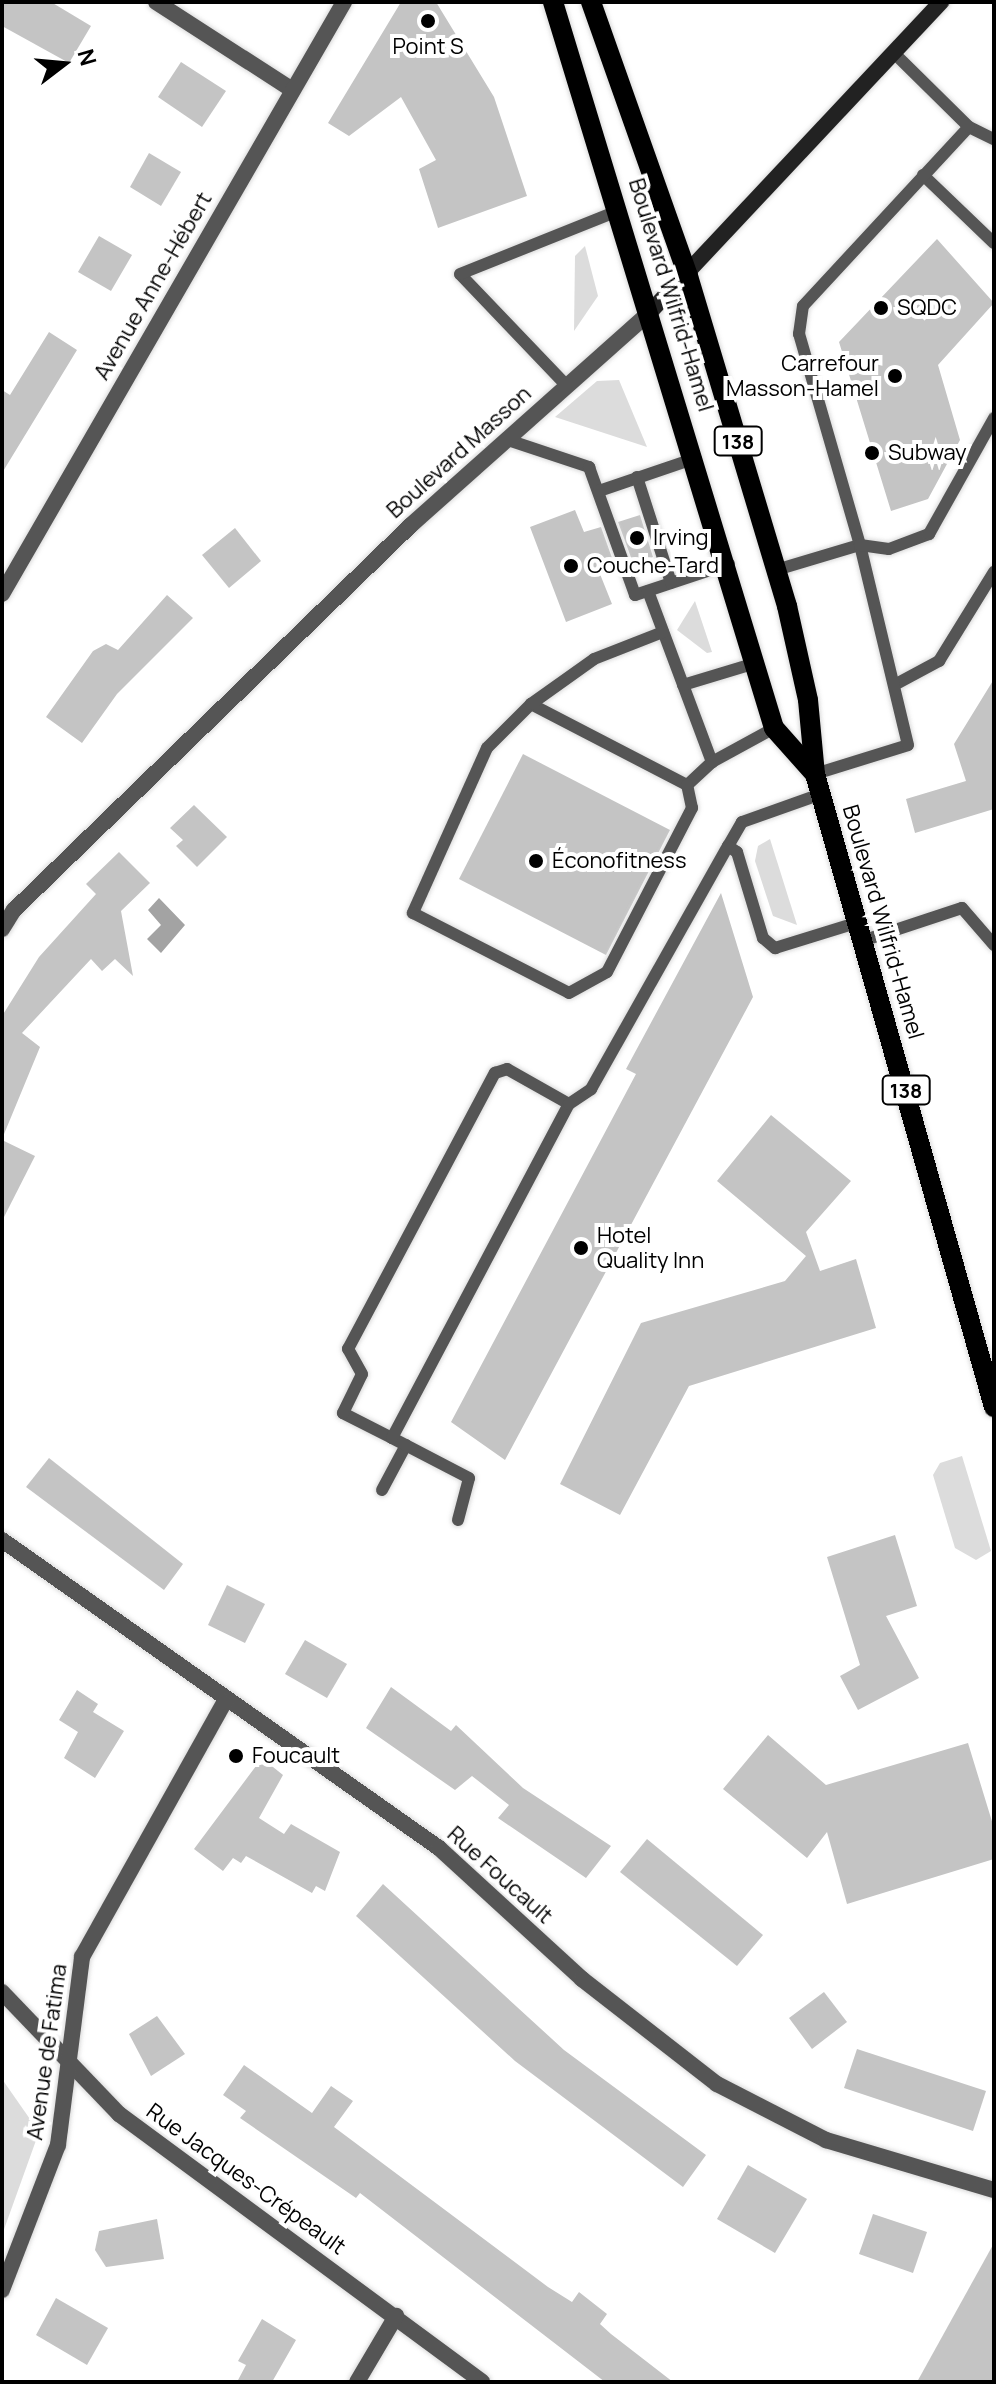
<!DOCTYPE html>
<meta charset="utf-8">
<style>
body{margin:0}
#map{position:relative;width:996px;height:2384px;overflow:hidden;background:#fff;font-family:Manrope,sans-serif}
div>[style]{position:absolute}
.green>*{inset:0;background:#dcdcdc}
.water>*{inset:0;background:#a3a3a3}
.building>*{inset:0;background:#c4c4c4}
.roads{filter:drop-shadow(0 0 2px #dbdbdb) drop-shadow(0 0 2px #dbdbdb)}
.service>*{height:12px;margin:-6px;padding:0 6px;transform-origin:6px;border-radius:6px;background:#555}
.minor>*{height:16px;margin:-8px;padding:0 8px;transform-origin:8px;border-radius:8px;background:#555}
.secondary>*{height:16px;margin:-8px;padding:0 8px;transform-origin:8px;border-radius:8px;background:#222}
.primary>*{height:20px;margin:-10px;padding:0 10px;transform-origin:10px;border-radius:10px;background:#000}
.dots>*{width:22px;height:22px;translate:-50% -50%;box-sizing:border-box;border:4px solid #fff;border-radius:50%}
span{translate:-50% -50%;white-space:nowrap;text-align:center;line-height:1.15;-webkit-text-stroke:8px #fff;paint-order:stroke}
.shield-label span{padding:2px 6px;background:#fff;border:2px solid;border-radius:6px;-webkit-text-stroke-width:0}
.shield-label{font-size:20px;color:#000;font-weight:700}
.poi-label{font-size:22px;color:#000}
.left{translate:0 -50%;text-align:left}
.right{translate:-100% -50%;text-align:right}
.street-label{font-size:22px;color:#000}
.frame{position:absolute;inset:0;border:4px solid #000;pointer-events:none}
.north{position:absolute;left:24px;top:24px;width:80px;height:80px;-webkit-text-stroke:6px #fff;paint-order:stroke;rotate:74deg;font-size:22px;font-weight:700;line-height:32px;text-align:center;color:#000}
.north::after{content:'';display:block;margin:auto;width:28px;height:36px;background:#000;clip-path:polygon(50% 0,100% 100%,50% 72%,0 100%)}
</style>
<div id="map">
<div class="green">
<div style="clip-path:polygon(585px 246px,598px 296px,574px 331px,575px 256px)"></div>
<div style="clip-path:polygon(619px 380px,647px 447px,555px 417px,597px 381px)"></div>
<div style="clip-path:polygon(695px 601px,712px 652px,707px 653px,677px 630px)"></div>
<div style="clip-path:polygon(770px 839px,797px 925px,773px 916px,755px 861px,758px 846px)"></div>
<div style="clip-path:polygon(962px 1456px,991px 1551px,976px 1560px,955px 1548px,933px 1475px,940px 1463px)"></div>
<div style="clip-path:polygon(2px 2079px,39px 2132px,2px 2235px)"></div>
</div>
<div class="water">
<div style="clip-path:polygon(159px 898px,185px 925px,161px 953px,147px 939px,161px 925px,148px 910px)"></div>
</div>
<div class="building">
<div style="clip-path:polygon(2px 2px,51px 2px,91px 26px,69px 63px,2px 26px)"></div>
<div style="clip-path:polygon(401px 2px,436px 2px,494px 97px,527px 196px,438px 228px,419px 169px,436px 160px,401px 97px,349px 136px,328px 123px)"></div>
<div style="clip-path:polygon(181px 62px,226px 91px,202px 127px,158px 97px)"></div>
<div style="clip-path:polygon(149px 153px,181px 172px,161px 206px,130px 187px)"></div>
<div style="clip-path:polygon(99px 236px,132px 255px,111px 291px,78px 272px)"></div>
<div style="clip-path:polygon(937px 239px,994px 303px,938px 365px,960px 440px,928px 499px,891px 511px,839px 342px)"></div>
<div style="clip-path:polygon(49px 332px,77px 350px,2px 473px,2px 390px,10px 395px)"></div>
<div style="clip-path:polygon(575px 510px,584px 532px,601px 527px,616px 569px,600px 574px,612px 604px,566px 622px,530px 527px)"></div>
<div style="clip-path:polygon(640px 515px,653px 557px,633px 563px,618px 522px)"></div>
<div style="clip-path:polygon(235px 528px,261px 561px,229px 588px,202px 555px)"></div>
<div style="clip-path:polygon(167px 595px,193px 618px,117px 694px,82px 743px,46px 717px,93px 651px,106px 644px,118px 650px)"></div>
<div style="clip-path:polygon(994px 679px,994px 809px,915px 833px,906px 799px,966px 781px,954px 744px)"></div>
<div style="clip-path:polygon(523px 754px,670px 830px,606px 955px,459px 879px)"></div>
<div style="clip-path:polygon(194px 805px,227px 837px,197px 867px,176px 846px,183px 840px,170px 828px)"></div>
<div style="clip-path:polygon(119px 852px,150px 883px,121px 911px,133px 976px,115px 959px,102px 971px,91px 959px,22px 1033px,40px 1047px,2px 1139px,2px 1016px,39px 957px,96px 894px,86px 884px)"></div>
<div style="clip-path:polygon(721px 893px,753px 997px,505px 1460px,451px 1422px,636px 1074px,626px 1069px)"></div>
<div style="clip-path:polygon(771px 1115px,851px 1181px,806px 1232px,820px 1271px,856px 1259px,876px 1328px,689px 1386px,620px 1515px,560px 1484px,641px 1323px,785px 1281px,806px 1256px,717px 1181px)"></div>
<div style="clip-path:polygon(2px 1140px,35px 1156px,2px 1221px)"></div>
<div style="clip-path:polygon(49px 1458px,183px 1564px,164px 1590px,26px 1487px)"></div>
<div style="clip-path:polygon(895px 1535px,917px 1606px,886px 1616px,919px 1678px,858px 1710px,840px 1676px,860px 1665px,827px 1557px)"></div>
<div style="clip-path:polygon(227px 1585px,265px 1604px,245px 1643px,208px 1625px)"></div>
<div style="clip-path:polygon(305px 1640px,347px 1664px,327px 1698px,285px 1674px)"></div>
<div style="clip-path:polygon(391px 1687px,451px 1731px,456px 1725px,523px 1788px,611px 1846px,586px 1878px,498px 1818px,509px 1805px,472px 1776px,455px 1790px,366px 1728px)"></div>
<div style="clip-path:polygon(77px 1690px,98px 1704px,93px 1712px,124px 1731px,95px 1778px,64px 1758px,78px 1732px,59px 1720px)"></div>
<div style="clip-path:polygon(768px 1735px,826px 1785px,968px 1743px,994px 1828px,994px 1859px,847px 1904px,827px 1832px,807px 1858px,723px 1789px)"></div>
<div style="clip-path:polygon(268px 1763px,283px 1775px,259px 1818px,284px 1834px,291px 1824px,340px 1852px,325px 1891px,316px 1886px,312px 1893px,246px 1856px,241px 1863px,233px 1858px,223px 1871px,194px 1849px,256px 1766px)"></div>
<div style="clip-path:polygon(647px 1839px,763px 1935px,737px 1966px,620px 1872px)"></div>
<div style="clip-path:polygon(383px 1884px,564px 2050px,706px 2155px,683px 2187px,515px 2061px,356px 1916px)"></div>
<div style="clip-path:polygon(824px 1992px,847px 2022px,812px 2049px,789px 2018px)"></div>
<div style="clip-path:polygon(157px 2016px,185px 2054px,151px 2076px,129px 2034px)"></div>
<div style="clip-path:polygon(857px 2049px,986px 2091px,973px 2131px,844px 2088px)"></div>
<div style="clip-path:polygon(244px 2065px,312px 2113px,331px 2086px,353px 2101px,334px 2127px,548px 2287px,572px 2302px,579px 2292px,607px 2314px,600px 2324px,611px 2334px,673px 2382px,605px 2382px,360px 2193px,356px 2198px,240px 2118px,246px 2111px,223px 2095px)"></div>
<div style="clip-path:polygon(748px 2165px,807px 2199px,775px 2253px,717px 2219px)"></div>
<div style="clip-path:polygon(873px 2214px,927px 2232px,913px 2273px,859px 2254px)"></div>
<div style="clip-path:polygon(157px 2219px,164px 2259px,106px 2267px,95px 2250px,99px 2231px)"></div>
<div style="clip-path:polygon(994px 2243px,994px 2382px,917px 2382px)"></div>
<div style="clip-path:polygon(56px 2298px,108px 2328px,87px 2365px,36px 2335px)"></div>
<div style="clip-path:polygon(262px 2319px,296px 2340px,272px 2382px,237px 2382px,246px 2365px,238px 2361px)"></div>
</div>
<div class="roads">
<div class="service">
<div style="left:969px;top:127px;width:28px;rotate:26deg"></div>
<div style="left:923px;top:175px;width:98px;rotate:43.8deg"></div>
<div style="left:566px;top:385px;width:153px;rotate:-133.7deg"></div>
<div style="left:460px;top:274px;width:172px;rotate:-21.8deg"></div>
<div style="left:505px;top:439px;width:89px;rotate:18.4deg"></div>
<div style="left:589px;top:467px;width:136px;rotate:70.2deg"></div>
<div style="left:635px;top:595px;width:99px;rotate:-18.3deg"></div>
<div style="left:637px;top:477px;width:111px;rotate:72.2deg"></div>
<div style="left:599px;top:491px;width:102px;rotate:-18.8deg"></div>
<div style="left:776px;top:570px;width:88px;rotate:-16.6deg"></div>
<div style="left:860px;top:545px;width:220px;rotate:-106.1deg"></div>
<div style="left:799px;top:334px;width:28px;rotate:-82deg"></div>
<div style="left:803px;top:306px;width:244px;rotate:-47.2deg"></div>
<div style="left:969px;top:127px;width:105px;rotate:-135.4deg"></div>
<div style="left:648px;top:591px;width:183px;rotate:69.5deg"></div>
<div style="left:712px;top:762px;width:34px;rotate:137deg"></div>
<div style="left:687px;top:785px;width:176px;rotate:-152.6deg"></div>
<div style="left:531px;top:704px;width:62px;rotate:135deg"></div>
<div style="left:487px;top:748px;width:181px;rotate:114.2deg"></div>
<div style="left:413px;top:913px;width:175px;rotate:27.1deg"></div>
<div style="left:569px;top:993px;width:43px;rotate:-28.9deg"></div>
<div style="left:607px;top:972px;width:185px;rotate:-62.6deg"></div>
<div style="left:692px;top:808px;width:24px;rotate:-102deg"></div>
<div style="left:898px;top:683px;width:47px;rotate:-28.2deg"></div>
<div style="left:939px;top:661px;width:105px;rotate:-58.3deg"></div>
<div style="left:683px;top:685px;width:76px;rotate:-16.8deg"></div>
<div style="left:531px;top:704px;width:77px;rotate:-35.5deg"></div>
<div style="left:594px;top:659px;width:74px;rotate:-21.4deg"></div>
<div style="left:712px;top:762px;width:71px;rotate:-28.7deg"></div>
<div style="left:815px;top:774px;width:97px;rotate:-17.3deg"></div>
<div style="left:908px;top:745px;width:206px;rotate:-103.5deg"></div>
<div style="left:860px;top:545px;width:29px;rotate:8deg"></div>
<div style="left:889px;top:549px;width:43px;rotate:-20.6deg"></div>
<div style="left:929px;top:534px;width:133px;rotate:-60.7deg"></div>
<div style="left:821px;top:794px;width:84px;rotate:160.5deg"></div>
<div style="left:742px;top:822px;width:28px;rotate:120deg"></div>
<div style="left:728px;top:846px;width:11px;rotate:34deg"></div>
<div style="left:737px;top:852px;width:90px;rotate:73.2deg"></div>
<div style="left:763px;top:938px;width:16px;rotate:40deg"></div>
<div style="left:775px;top:948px;width:88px;rotate:-17.2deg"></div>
<div style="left:865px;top:940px;width:102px;rotate:-18.3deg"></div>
<div style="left:962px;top:908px;width:49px;rotate:49.1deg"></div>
<div style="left:392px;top:1438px;width:55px;rotate:-153deg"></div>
<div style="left:343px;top:1413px;width:43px;rotate:-64deg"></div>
<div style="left:362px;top:1374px;width:29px;rotate:-119deg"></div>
<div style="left:348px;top:1349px;width:313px;rotate:-62deg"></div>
<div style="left:495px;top:1073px;width:13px;rotate:-18deg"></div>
<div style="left:507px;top:1069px;width:71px;rotate:29.4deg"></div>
<div style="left:382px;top:1490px;width:51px;rotate:-61.9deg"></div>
<div style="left:458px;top:1520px;width:43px;rotate:-75.3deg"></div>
<div style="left:469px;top:1478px;width:87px;rotate:-152.5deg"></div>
<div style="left:392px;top:1438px;width:378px;rotate:-62.1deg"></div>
<div style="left:569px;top:1104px;width:27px;rotate:-34deg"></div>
<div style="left:591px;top:1089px;width:279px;rotate:-60.6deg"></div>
</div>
<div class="minor">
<div style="left:156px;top:2px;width:161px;rotate:32.8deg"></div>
<div style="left:2px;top:594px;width:684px;rotate:-59.98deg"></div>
<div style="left:2px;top:929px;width:22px;rotate:-58deg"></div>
<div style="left:14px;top:910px;width:552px;rotate:-44.12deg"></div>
<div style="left:410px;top:526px;width:323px;rotate:-41.7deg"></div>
<div style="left:2px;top:1540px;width:535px;rotate:35.18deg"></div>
<div style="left:439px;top:1848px;width:194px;rotate:42.5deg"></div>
<div style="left:582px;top:1979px;width:171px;rotate:37.9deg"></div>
<div style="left:717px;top:2084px;width:123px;rotate:27.2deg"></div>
<div style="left:826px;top:2140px;width:175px;rotate:16.6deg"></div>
<div style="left:2px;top:1992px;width:169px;rotate:46.2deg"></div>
<div style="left:119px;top:2114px;width:451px;rotate:36.4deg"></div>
<div style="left:2px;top:2290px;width:155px;rotate:-68.9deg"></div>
<div style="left:58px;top:2145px;width:190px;rotate:-82.7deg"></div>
<div style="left:82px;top:1957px;width:291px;rotate:-60.8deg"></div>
<div style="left:357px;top:2382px;width:77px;rotate:-59.4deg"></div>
</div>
<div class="secondary">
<div style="left:651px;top:311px;width:424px;rotate:-46.8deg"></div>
</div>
<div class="primary">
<div style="left:553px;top:2px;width:759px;rotate:73.07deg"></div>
<div style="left:774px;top:728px;width:62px;rotate:48.3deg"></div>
<div style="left:591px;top:2px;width:291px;rotate:70.5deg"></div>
<div style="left:688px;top:276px;width:345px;rotate:73.3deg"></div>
<div style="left:787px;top:606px;width:96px;rotate:77.4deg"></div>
<div style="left:808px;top:700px;width:74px;rotate:84.6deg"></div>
<div style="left:815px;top:774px;width:658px;rotate:74.21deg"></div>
</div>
</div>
<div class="dots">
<div style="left:428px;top:21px;background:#000"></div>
<div style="left:881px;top:308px;background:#000"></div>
<div style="left:895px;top:376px;background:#000"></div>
<div style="left:872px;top:453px;background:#000"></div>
<div style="left:637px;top:538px;background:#000"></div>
<div style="left:571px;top:566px;background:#000"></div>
<div style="left:536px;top:861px;background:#000"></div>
<div style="left:581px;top:1248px;background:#000"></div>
<div style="left:236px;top:1756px;background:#000"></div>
</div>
<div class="shield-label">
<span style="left:738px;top:441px">138</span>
<span style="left:906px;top:1090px">138</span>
</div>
<div class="poi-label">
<span style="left:428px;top:47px">Point S</span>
<span class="left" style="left:897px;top:308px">SQDC</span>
<span class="right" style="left:879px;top:376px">Carrefour<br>Masson-Hamel</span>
<span class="left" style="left:888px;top:453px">Subway</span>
<span class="left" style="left:653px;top:538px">Irving</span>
<span class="left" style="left:587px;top:566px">Couche-Tard</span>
<span class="left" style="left:552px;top:861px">Éconofitness</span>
<span class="left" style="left:597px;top:1248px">Hotel<br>Quality Inn</span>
<span class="left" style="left:252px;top:1756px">Foucault</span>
</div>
<div class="street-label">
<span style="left:153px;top:286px;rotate:-60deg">Avenue Anne-Hébert</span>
<span style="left:671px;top:295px;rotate:73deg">Boulevard Wilfrid-Hamel</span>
<span style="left:459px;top:452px;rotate:-42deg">Boulevard Masson</span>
<span style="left:883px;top:922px;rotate:74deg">Boulevard Wilfrid-Hamel</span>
<span style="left:500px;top:1875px;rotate:42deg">Rue Foucault</span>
<span style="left:47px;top:2052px;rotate:-82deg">Avenue de Fatima</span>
<span style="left:246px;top:2179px;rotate:36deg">Rue Jacques-Crépeault</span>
</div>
<div class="frame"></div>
<div class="north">N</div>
</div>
